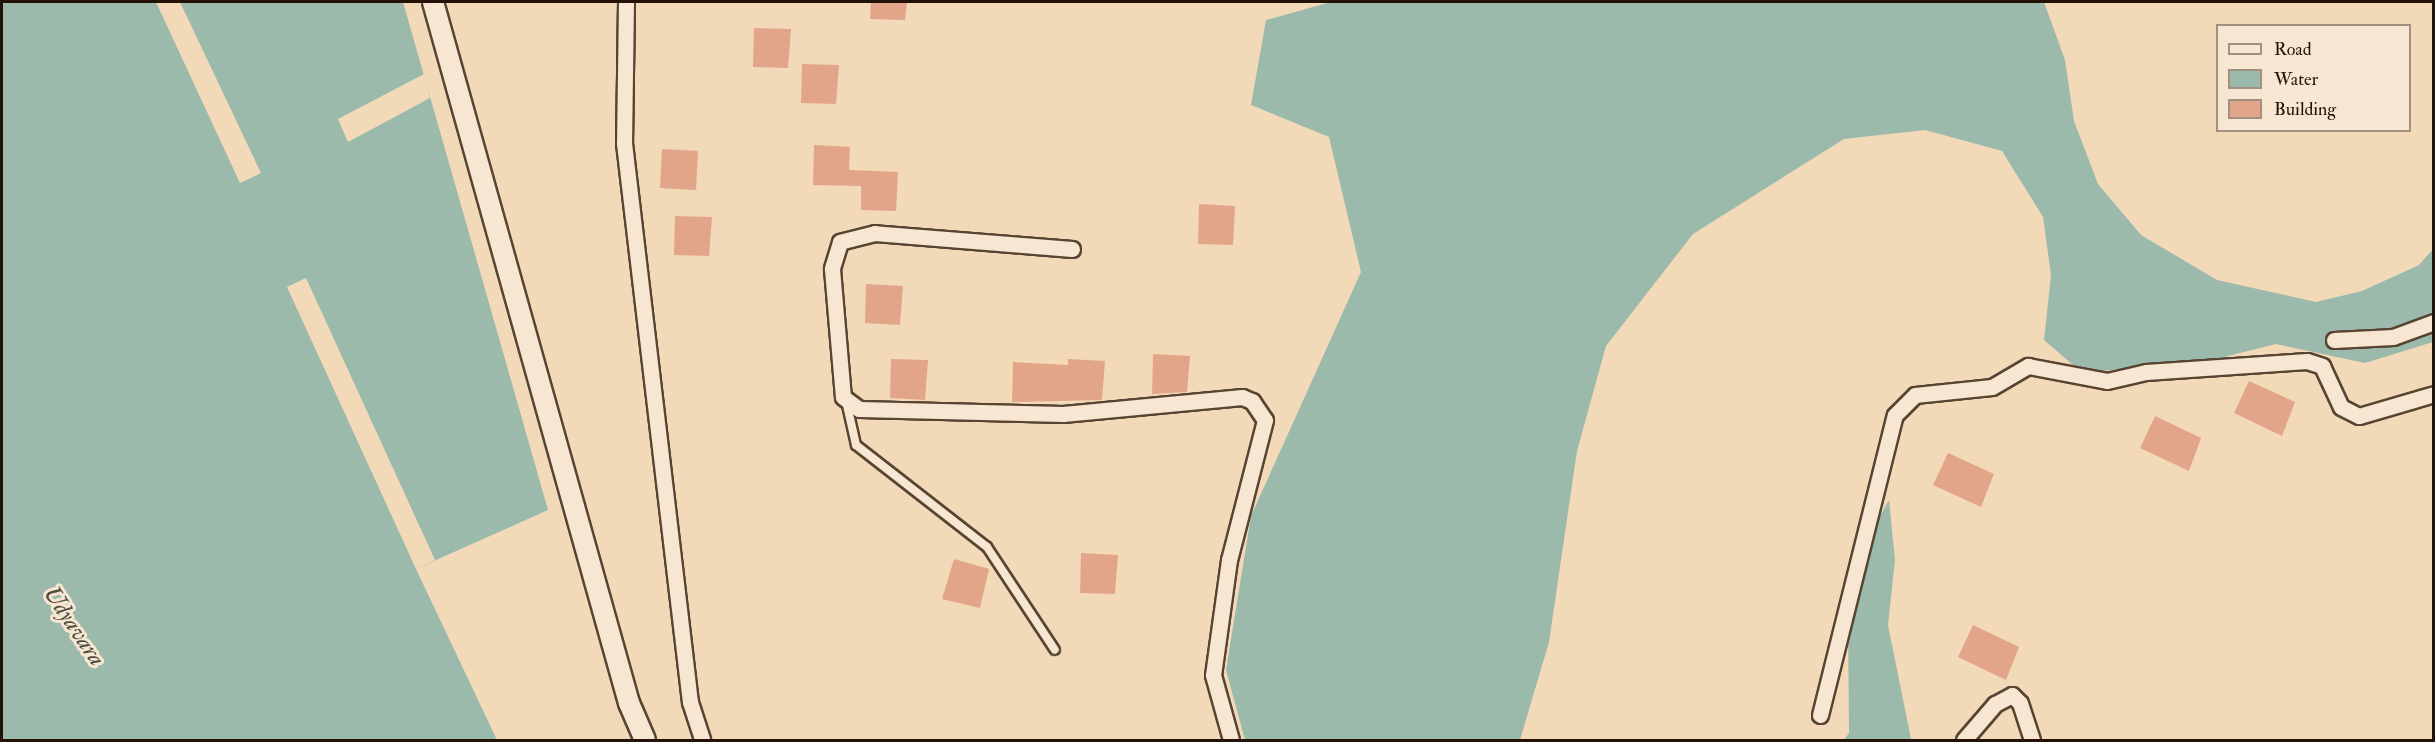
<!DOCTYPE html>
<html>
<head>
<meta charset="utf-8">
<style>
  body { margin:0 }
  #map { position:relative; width:2435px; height:742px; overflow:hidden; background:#f2d9b8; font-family:"IM FELL Double Pica",serif }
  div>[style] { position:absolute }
  .water>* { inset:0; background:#9cbaab }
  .pier>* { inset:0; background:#f2d9b8 }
  .building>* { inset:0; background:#e3a589 }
  .roads { filter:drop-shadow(2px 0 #584432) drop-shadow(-2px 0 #584432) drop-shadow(0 2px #584432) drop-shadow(0 -2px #584432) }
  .service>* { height:8px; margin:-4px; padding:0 4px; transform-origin:4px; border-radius:4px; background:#f7e6d1 }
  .minor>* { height:15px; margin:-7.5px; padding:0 7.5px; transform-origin:7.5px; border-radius:7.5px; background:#f7e6d1 }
  .tertiary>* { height:20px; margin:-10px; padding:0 10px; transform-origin:10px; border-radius:10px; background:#f7e6d1 }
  span { translate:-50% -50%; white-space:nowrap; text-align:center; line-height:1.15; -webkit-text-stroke:6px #f7e6d1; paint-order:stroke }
  .water-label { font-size:24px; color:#4f4d40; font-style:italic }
  .frame { position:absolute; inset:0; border:3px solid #251206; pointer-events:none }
  .legend { position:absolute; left:2216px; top:24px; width:195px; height:108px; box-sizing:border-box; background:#f7e6d1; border:2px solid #a39180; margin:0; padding:8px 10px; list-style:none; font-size:18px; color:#251206 }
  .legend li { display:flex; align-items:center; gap:12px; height:30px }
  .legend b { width:30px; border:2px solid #a39180 }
</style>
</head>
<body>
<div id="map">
  <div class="water">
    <div style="clip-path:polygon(2px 2px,403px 2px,548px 510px,416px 569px,497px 740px,2px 740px)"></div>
    <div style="clip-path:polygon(1331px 2px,2044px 2px,2065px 60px,2074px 121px,2098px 184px,2141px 235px,2217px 280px,2316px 302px,2362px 291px,2419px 265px,2433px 249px,2433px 342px,2365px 363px,2276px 344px,2212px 360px,2102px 371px,2073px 365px,2044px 340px,2051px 275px,2043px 217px,2002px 151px,1925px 130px,1844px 139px,1693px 234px,1606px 346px,1577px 451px,1549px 642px,1520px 740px,1245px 740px,1226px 670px,1251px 516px,1361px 272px,1329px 137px,1251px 105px,1266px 20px)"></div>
    <div style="clip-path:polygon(1889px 500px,1895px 560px,1888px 625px,1911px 739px,1844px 740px,1849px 733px,1848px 619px,1865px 543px)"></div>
  </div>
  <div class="pier">
    <div style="clip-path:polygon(156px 2px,180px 2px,261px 173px,240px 183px)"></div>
    <div style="clip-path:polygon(424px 74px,430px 98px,348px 142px,338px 119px)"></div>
    <div style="clip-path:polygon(306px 278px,435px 560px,416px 569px,287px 287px)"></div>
  </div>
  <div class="building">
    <div style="clip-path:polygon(871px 2px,907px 2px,905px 20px,870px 19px)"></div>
    <div style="clip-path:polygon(754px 28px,791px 29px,788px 68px,753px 67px)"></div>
    <div style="clip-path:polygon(802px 64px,839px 65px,836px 104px,801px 103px)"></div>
    <div style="clip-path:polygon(814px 145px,850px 147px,849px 170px,898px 172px,896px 211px,861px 210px,861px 186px,813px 185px)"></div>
    <div style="clip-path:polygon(662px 149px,698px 151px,696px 190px,660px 188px)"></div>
    <div style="clip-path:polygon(1199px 204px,1235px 206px,1233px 245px,1198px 244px)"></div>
    <div style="clip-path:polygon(675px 216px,712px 217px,709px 256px,674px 255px)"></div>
    <div style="clip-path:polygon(866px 284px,903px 286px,900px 325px,865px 323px)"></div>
    <div style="clip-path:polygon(1153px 354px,1190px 356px,1187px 392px,1152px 394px)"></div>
    <div style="clip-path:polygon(891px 359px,928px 360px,925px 400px,890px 398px)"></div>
    <div style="clip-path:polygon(1068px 359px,1105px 361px,1102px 400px,1012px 402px,1013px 362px,1068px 365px)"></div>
    <div style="clip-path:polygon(2249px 381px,2295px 402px,2282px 436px,2234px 413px)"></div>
    <div style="clip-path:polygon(2155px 416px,2201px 438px,2189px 471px,2140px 448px)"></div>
    <div style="clip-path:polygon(1948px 453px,1994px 474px,1981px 507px,1933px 485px)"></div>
    <div style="clip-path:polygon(1081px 553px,1118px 555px,1115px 594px,1080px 593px)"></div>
    <div style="clip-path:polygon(954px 559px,989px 569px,980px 608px,942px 599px)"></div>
    <div style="clip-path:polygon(1973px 625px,2019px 647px,2006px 680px,1958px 657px)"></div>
  </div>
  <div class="roads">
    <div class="service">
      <div style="left:847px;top:405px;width:41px;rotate:77.3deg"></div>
      <div style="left:856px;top:445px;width:166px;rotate:37.9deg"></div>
      <div style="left:987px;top:547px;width:123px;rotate:56.6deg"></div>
    </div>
    <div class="minor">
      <div style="left:626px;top:2px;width:141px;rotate:90.8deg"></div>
      <div style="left:624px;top:143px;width:563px;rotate:83.27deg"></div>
      <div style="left:690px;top:702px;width:40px;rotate:72deg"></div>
      <div style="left:1072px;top:249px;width:198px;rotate:-175.4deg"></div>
      <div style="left:875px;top:233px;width:36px;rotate:166deg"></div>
      <div style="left:840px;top:242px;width:28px;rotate:107deg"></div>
      <div style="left:832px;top:269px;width:128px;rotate:85.1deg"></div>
      <div style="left:843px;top:397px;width:20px;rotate:37deg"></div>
      <div style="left:859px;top:409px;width:204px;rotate:1.4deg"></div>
      <div style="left:1063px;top:414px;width:180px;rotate:-5.4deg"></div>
      <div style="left:1242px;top:397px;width:11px;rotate:22deg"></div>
      <div style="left:1252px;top:401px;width:23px;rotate:56deg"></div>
      <div style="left:1265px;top:420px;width:145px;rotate:104.4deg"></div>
      <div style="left:1229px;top:560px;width:116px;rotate:97.9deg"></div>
      <div style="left:1213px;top:675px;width:67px;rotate:74.5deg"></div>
      <div style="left:2334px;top:340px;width:59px;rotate:-2.9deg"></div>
      <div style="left:2393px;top:337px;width:44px;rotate:-20.1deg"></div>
      <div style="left:1820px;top:715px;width:309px;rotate:-76deg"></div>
      <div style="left:1895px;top:415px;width:28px;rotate:-45deg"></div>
      <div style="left:1915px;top:395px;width:77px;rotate:-5.9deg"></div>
      <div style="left:1992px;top:387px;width:42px;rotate:-30.3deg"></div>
      <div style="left:2028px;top:366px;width:80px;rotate:10.8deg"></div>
      <div style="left:2107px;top:381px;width:40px;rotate:-13deg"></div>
      <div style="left:2146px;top:372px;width:161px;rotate:-3.9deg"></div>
      <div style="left:2307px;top:361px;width:16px;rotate:18deg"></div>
      <div style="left:2322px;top:366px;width:45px;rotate:65.1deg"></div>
      <div style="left:2341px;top:407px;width:20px;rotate:27deg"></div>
      <div style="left:2359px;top:416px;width:78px;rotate:-16.3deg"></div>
      <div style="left:1964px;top:740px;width:48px;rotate:-49.3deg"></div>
      <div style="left:1995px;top:704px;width:19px;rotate:-28deg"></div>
      <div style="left:2012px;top:695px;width:11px;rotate:45deg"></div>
      <div style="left:2020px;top:703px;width:39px;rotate:72deg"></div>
    </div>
    <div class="tertiary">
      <div style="left:433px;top:2px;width:728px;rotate:74.38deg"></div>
      <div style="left:629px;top:703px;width:40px;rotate:66.6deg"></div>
    </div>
  </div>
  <div class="water-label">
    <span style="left:74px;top:626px;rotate:56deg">Udyavara</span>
  </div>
  <div class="frame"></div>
  <ul class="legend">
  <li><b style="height:8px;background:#f7e6d1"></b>Road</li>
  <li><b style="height:16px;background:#9cbaab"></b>Water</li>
  <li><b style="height:16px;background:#e3a589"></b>Building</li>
  </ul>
</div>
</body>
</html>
